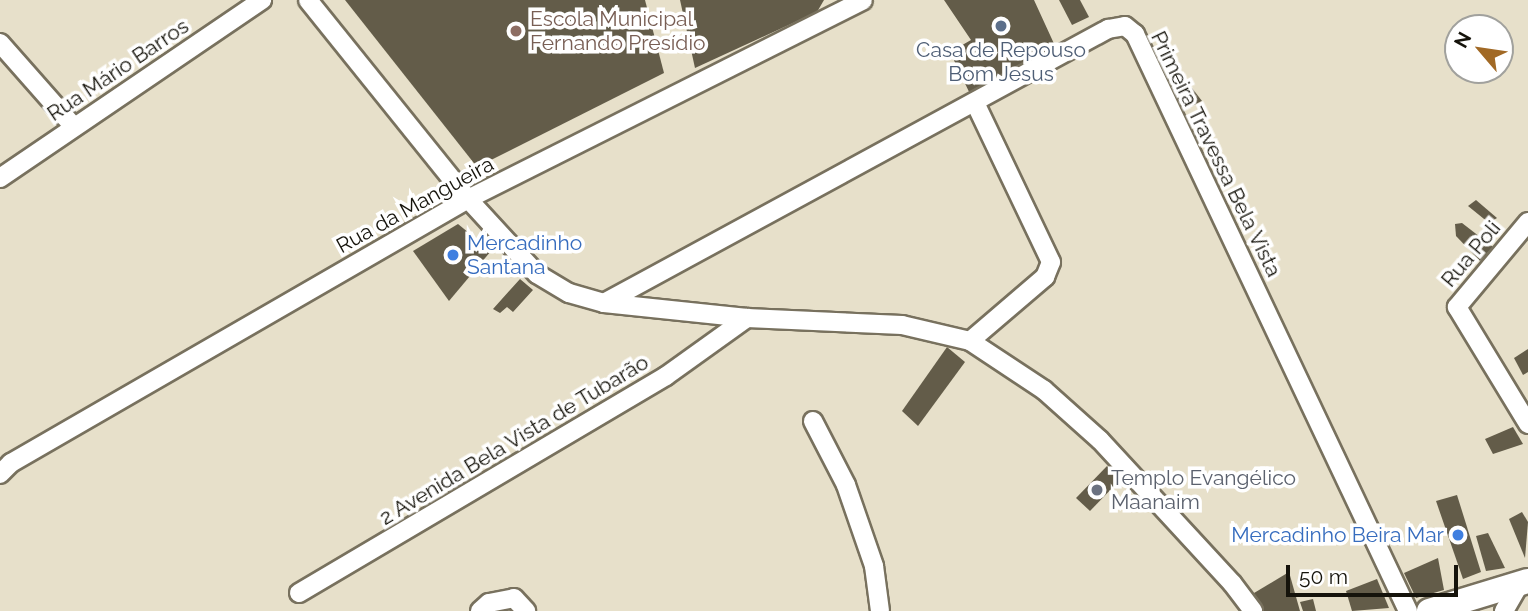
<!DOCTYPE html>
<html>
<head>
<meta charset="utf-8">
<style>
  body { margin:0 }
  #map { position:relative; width:1528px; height:611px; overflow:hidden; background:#e7e0ca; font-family:Raleway,sans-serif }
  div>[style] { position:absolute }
  .building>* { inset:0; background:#635c49 }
  .roads { filter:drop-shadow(2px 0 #78715e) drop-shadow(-2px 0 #78715e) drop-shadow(0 2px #78715e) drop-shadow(0 -2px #78715e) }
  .street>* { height:18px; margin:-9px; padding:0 9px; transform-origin:9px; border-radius:9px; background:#fff }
  .secondary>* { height:24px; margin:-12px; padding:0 12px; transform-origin:12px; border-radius:12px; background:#fff }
  .dots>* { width:19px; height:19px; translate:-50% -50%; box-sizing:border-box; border:4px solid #fff; border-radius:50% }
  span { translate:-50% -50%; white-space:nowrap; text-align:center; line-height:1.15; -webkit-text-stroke:7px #fff; paint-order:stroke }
  .education-label { font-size:21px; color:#785e54 }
  .left { translate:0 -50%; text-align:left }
  .service-label { font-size:21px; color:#4e5e75 }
  .street-label { font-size:21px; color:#15130b }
  .shop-label { font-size:21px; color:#366cbe }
  .right { translate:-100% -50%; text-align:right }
  .worship-label { font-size:21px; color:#5b616d }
  .north { position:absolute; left:1444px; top:14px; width:70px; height:70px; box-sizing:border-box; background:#fff; border:2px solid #a1a19d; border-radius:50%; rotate:299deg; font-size:19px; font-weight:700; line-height:28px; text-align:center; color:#15130b }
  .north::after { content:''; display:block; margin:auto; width:24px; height:32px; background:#a16925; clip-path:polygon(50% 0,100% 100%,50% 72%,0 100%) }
  .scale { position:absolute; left:1286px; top:565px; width:172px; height:32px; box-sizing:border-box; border:4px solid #15130b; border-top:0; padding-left:9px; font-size:21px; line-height:24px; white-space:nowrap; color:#15130b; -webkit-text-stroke:5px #fff; paint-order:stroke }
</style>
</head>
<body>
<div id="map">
  <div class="building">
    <div style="clip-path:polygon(345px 0,645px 0,664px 73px,477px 167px)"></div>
    <div style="clip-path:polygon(680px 0,824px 0,817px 12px,695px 68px)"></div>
    <div style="clip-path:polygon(944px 0,1034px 0,1056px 48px,971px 96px,950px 52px,971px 40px)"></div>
    <div style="clip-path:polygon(1059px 0,1080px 0,1089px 17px,1072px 25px)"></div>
    <div style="clip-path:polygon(1192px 88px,1202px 101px,1181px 112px,1172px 98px)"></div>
    <div style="clip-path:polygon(1476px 200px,1497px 218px,1489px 223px,1468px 206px)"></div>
    <div style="clip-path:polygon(1462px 223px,1493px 247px,1480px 261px,1456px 236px,1455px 224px)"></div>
    <div style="clip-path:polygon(458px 224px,491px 251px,449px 301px,413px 251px)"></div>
    <div style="clip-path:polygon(520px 279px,533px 290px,513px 312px,507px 307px,500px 313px,493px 309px)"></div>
    <div style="clip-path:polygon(947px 347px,965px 362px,918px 426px,902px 411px)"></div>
    <div style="clip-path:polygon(1528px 349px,1528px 372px,1523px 375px,1514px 358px)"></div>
    <div style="clip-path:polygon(1513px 427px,1523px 444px,1493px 454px,1485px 439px)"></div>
    <div style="clip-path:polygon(1107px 466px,1120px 480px,1090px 511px,1076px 498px)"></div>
    <div style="clip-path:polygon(1457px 495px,1481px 572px,1463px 579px,1436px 501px)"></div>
    <div style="clip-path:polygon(1522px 512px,1528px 522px,1525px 558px,1509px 519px)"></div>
    <div style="clip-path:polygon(1488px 533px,1505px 568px,1486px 571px,1476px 536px)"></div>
    <div style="clip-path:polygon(1438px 558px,1444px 590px,1416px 598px,1404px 573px)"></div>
    <div style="clip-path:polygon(1289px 572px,1300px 611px,1259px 611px,1249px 596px)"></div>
    <div style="clip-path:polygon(1377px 579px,1389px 608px,1352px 611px,1346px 591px)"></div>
    <div style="clip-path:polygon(1313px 599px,1316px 611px,1303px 611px,1300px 602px)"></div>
  </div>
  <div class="roads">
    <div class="street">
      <div style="left:308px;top:0;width:255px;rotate:51.2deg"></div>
      <div style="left:468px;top:199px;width:102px;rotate:47.4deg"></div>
      <div style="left:537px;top:274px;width:37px;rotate:31deg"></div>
      <div style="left:569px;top:293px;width:36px;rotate:16deg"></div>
      <div style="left:604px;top:303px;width:144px;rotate:6deg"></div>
      <div style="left:747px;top:318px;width:155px;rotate:2.6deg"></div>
      <div style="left:902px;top:325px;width:70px;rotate:13.2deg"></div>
      <div style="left:970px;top:341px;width:89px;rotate:33.5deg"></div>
      <div style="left:1044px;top:390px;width:75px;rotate:41.8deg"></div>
      <div style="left:1100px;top:440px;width:195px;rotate:47.3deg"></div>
      <div style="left:1232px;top:583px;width:35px;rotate:53deg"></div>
      <div style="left:0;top:43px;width:112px;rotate:48.6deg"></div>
      <div style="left:0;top:178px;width:317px;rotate:-34.2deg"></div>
      <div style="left:1528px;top:222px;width:111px;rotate:129.9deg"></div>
      <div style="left:1457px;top:307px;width:137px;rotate:58.7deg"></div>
      <div style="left:604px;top:303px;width:574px;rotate:-28.53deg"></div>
      <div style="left:1108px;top:29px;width:17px;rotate:-10deg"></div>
      <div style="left:1125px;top:26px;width:13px;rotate:39deg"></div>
      <div style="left:1135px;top:34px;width:638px;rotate:64.68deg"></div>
      <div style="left:970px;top:341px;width:99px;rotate:-40.5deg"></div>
      <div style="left:1045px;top:277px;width:16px;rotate:-68deg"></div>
      <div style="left:1051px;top:262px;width:176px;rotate:-115.5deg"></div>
      <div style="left:813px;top:421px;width:72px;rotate:62.7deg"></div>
      <div style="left:846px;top:485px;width:86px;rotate:70.9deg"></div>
      <div style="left:874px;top:566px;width:45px;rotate:82.4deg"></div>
      <div style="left:0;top:474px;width:16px;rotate:-45deg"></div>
      <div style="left:11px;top:463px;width:528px;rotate:-30.01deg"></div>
      <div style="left:468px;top:199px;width:442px;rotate:-26.7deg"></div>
      <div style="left:299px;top:593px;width:426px;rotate:-30.6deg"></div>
      <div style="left:666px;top:376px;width:100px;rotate:-35.6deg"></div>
      <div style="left:480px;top:611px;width:12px;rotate:-42deg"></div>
      <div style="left:489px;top:603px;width:25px;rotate:-11deg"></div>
      <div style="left:514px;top:598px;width:18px;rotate:47deg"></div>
      <div style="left:1504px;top:611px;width:32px;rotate:-60deg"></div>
    </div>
    <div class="secondary">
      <div style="left:1429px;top:611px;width:103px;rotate:-16.9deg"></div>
    </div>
  </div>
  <div class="dots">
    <div style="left:1001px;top:26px;background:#5c6f8a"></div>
    <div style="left:516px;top:31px;background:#8d6e63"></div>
    <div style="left:453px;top:255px;background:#3f7fe0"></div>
    <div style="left:1097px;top:490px;background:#6b7280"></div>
    <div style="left:1458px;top:535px;background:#3f7fe0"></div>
  </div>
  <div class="education-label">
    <span class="left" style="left:530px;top:31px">Escola Municipal<br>Fernando Presídio</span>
  </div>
  <div class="service-label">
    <span style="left:1001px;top:62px">Casa de Repouso<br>Bom Jesus</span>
  </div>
  <div class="street-label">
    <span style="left:118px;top:70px;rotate:-34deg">Rua Mário Barros</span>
    <span style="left:1216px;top:154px;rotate:64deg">Primeira Travessa Bela Vista</span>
    <span style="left:415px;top:205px;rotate:-29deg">Rua da Mangueira</span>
    <span style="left:1471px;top:254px;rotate:-50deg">Rua Poli</span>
    <span style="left:514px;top:440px;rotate:-31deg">2 Avenida Bela Vista de Tubarão</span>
  </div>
  <div class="shop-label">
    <span class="left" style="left:467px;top:255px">Mercadinho<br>Santana</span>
    <span class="right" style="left:1444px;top:535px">Mercadinho Beira Mar</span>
  </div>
  <div class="worship-label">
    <span class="left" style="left:1111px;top:490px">Templo Evangélico<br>Maanaim</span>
  </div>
  <div class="north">N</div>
  <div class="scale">50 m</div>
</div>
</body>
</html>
